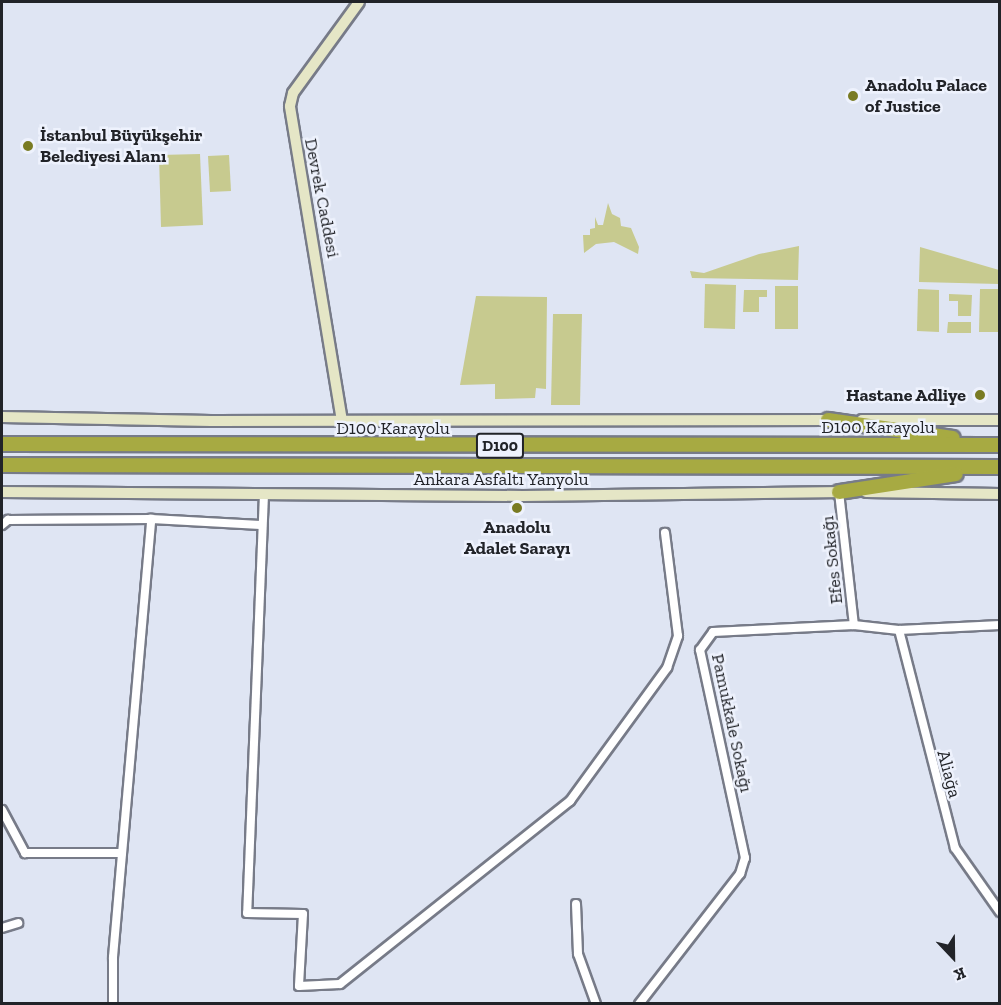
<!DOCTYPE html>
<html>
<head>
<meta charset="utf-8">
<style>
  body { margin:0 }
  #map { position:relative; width:1001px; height:1005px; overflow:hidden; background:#dfe5f3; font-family:"Zilla Slab",serif }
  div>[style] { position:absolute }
  .green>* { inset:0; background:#c7ca8f }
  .roads { filter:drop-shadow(2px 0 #777b88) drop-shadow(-2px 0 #777b88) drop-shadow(0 2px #777b88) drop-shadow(0 -2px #777b88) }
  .street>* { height:8px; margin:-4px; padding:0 4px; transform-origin:4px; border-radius:4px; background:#fff }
  .secondary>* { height:10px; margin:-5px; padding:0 5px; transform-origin:5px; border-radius:5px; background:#e5e6c6 }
  .highway>* { height:14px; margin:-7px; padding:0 7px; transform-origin:7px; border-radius:7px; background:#a7aa42 }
  .dots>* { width:16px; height:16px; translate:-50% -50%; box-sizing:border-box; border:3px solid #eef2fd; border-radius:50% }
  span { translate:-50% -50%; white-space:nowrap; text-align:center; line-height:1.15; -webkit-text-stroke:5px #eef2fd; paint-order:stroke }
  .shield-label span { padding:2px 4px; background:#eef2fd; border:2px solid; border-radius:4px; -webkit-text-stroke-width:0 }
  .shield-label { font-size:16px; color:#212328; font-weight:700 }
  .poi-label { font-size:18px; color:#212328; font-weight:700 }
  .left { translate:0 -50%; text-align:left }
  .right { translate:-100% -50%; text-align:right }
  .street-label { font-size:18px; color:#212328 }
  .frame { position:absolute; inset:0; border:3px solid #212328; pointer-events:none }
  .north { position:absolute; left:923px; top:927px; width:60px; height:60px; -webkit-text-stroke:4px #eef2fd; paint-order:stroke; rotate:158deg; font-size:16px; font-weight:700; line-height:24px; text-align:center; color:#212328 }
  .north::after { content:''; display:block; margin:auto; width:21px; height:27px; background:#212328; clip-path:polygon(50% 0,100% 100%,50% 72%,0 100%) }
</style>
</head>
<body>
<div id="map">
  <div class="green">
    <div style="clip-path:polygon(200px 154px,203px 225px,161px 227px,159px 155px)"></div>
    <div style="clip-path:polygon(229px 155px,231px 191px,210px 192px,208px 156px)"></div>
    <div style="clip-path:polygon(608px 203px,612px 214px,620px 218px,621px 226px,631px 228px,639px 247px,638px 254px,614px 242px,596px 244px,584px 253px,583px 235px,590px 235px,590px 229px,595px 228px,595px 217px,598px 225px,603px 225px)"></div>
    <div style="clip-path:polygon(799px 246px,798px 280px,692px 278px,690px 271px,704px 273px,759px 254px)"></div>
    <div style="clip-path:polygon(920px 247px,999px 270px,999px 284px,919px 282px)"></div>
    <div style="clip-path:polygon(705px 284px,736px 285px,735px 329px,704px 328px)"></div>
    <div style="clip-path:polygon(775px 286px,798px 286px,798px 329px,775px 329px)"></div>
    <div style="clip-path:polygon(918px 289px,939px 290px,939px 332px,917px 331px)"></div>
    <div style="clip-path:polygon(980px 289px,999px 289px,999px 332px,979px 332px)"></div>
    <div style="clip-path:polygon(744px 290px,767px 290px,767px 297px,759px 297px,759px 312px,743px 312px)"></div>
    <div style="clip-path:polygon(949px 294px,972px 295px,971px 316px,958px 316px,958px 301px,949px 301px)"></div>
    <div style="clip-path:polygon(476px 296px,547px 297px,546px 389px,536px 388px,535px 398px,495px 399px,495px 384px,460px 385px)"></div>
    <div style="clip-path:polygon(553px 314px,582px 314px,580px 405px,551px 405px)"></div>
    <div style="clip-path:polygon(948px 322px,971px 322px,971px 333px,947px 333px)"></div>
  </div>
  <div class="roads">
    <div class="street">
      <div style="left:839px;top:492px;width:134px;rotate:83.6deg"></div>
      <div style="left:264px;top:494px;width:419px;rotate:92.3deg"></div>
      <div style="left:247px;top:913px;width:56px;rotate:1deg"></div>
      <div style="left:303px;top:914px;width:72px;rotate:93.2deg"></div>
      <div style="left:299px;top:986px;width:41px;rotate:-2.8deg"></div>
      <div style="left:340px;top:984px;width:294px;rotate:-38.5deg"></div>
      <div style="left:570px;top:801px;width:165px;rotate:-53.9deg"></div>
      <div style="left:667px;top:668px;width:34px;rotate:-71deg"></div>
      <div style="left:678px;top:636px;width:104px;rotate:-97.2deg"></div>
      <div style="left:2px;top:525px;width:8px;rotate:-40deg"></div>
      <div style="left:8px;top:520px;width:143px;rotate:-0.4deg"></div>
      <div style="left:899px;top:630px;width:225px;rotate:75.6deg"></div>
      <div style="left:955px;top:848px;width:78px;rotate:54.9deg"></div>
      <div style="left:2px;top:810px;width:49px;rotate:61.9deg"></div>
      <div style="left:25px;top:853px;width:97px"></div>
      <div style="left:576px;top:904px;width:50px;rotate:87.7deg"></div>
      <div style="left:578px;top:954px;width:53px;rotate:70.2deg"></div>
      <div style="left:2px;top:928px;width:17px;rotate:-17deg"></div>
      <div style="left:113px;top:1004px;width:47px;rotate:-90deg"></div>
      <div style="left:113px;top:957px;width:440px;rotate:-85deg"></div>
      <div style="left:151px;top:519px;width:110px;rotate:3.1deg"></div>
      <div style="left:639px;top:1004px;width:165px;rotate:-52.2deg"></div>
      <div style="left:740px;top:874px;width:17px;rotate:-73deg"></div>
      <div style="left:745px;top:858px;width:213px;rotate:-102.2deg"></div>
      <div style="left:700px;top:650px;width:22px;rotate:-54deg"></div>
      <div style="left:713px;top:632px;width:141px;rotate:-2.8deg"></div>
      <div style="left:854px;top:625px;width:45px;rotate:6.3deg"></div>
      <div style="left:899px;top:630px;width:101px;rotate:-2.8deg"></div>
    </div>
    <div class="secondary">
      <div style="left:2px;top:417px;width:209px;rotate:1.1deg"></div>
      <div style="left:211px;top:421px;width:623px;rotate:-0.09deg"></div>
      <div style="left:862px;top:420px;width:138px"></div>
      <div style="left:342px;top:421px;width:319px;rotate:-99.4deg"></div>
      <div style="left:290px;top:106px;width:13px;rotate:-77deg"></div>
      <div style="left:293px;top:93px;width:112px;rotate:-54deg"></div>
      <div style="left:2px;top:492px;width:521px;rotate:0.44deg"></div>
      <div style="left:523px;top:496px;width:321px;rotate:-0.7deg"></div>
      <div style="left:866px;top:492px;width:134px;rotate:0.9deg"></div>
    </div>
    <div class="highway">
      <div style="left:828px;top:420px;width:126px;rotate:8.2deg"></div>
      <div style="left:2px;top:444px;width:998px;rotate:0.06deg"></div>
      <div style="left:2px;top:465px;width:998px;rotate:0.11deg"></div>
      <div style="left:839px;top:492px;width:118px;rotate:-8.7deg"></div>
    </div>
  </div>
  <div class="dots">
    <div style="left:853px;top:96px;background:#797b23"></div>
    <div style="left:28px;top:146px;background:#797b23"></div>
    <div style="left:980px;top:395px;background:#797b23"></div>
    <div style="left:517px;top:508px;background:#797b23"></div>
  </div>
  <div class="shield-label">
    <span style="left:500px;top:446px">D100</span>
  </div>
  <div class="poi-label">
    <span class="left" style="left:865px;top:96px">Anadolu Palace<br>of Justice</span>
    <span class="left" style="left:40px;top:146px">İstanbul Büyükşehir<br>Belediyesi Alanı</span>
    <span class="right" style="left:966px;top:395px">Hastane Adliye</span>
    <span style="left:517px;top:538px">Anadolu<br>Adalet Sarayı</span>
  </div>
  <div class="street-label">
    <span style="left:322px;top:198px;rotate:79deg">Devrek Caddesi</span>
    <span style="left:878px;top:427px">D100 Karayolu</span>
    <span style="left:393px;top:428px">D100 Karayolu</span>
    <span style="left:501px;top:479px">Ankara Asfaltı Yanyolu</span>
    <span style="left:832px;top:560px;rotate:-96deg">Efes Sokağı</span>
    <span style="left:732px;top:723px;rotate:78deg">Pamukkale Sokağı</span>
    <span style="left:949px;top:774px;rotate:75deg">Aliağa</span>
  </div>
  <div class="frame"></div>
  <div class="north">K</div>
</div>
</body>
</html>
